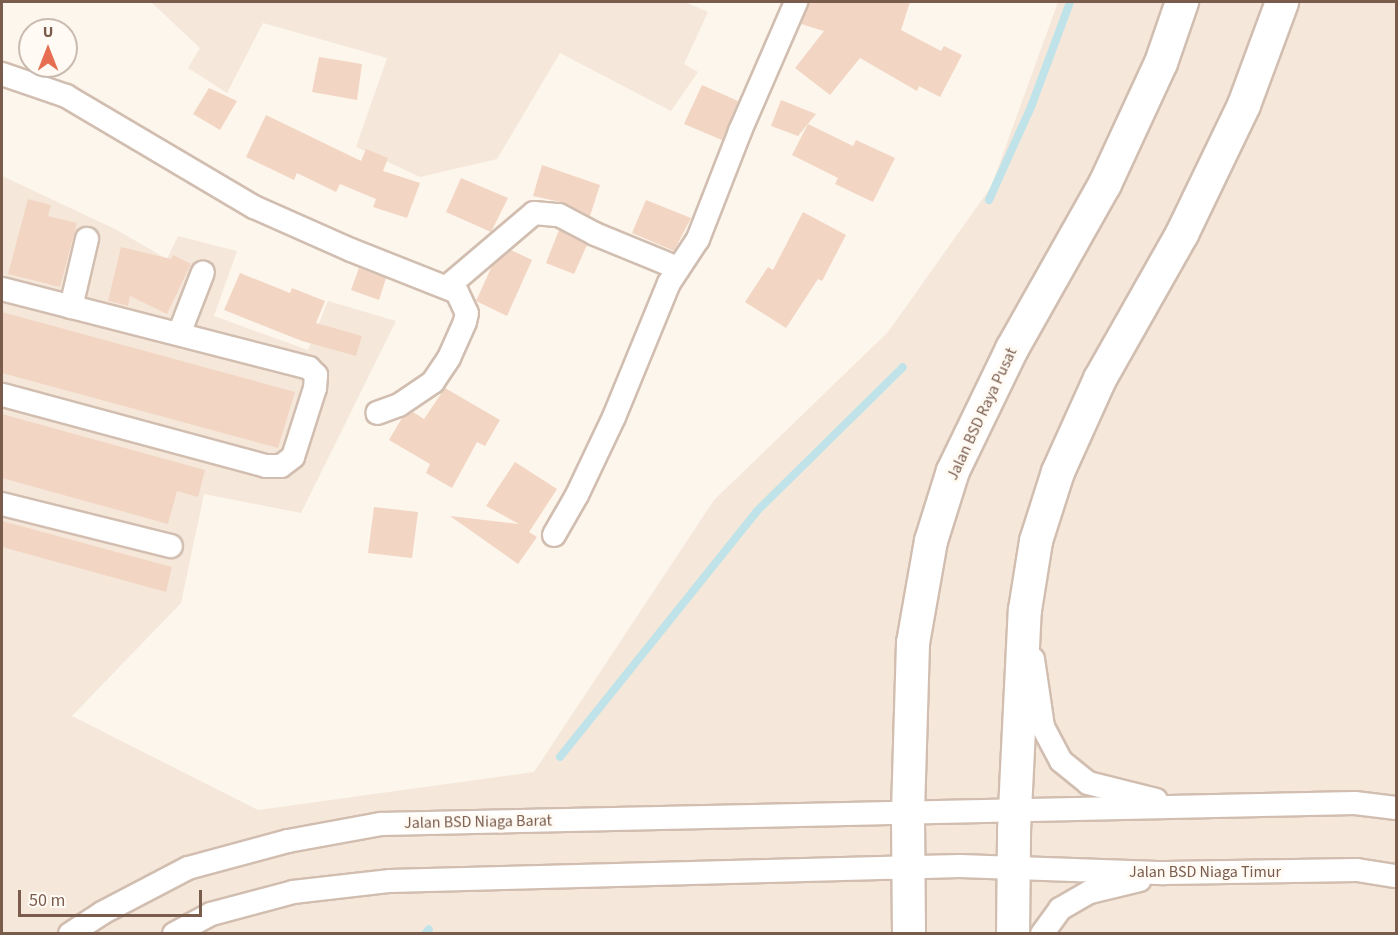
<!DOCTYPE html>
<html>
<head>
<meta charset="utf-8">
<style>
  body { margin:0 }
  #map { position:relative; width:1398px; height:935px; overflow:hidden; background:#fdf6ec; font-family:"Source Sans 3",sans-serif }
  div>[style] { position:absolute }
  .residential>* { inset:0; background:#f5e8da }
  .stream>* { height:8px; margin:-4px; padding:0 4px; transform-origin:4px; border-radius:4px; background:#bfe3e8 }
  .building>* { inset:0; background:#f3d5c3 }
  .roads { filter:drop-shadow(2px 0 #d1beb0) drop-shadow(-2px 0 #d1beb0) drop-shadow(0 2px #d1beb0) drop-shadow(0 -2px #d1beb0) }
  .street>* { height:22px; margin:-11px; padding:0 11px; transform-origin:11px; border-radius:11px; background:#fff }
  .secondary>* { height:32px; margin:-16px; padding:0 16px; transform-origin:16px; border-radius:16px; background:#fff }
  span { translate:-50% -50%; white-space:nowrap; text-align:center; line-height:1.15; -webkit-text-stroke:6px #fffaf3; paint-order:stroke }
  .street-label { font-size:16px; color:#7a5c4d }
  .frame { position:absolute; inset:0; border:3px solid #7a5c4d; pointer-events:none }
  .north { position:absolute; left:18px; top:18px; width:60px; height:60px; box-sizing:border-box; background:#fffaf3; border:2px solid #cabbb1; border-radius:50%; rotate:0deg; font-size:16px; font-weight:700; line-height:24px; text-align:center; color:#7a5c4d }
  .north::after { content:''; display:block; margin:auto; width:21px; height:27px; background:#e76f51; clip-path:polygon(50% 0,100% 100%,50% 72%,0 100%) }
  .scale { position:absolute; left:18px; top:890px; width:184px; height:27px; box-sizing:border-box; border:3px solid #7a5c4d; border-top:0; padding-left:8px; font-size:18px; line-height:21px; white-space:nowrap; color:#7a5c4d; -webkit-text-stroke:4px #fffaf3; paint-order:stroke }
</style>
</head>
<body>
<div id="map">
  <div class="residential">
    <div style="clip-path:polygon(151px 2px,685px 2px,708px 12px,684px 64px,698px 72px,671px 111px,560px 53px,497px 159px,420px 177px,356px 147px,387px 58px,263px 23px,227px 93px,188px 68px,200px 48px)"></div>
    <div style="clip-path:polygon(1058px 2px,1396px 2px,1396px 933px,2px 934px,2px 176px,115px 229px,167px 259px,178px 236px,237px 251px,214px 316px,308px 350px,328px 301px,396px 321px,301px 513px,204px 494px,181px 603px,72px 716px,258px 810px,534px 772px,714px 500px,888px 332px,991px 187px)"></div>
  </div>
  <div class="stream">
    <div style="left:989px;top:200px;width:102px;rotate:-65.7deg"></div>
    <div style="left:1031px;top:107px;width:112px;rotate:-69.6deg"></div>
    <div style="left:560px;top:757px;width:314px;rotate:-51.3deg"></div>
    <div style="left:756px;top:512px;width:206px;rotate:-44.6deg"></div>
    <div style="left:425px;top:934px;width:6px;rotate:-51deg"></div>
  </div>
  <div class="building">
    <div style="clip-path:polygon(809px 2px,910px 2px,901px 30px,941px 51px,944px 46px,962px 55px,940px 97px,919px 86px,917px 91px,860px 58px,830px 95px,795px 68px,824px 31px,801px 24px)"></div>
    <div style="clip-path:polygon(319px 57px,362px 64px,357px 100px,312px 92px)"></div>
    <div style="clip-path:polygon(702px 85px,738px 101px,722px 140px,684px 124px)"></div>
    <div style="clip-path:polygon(209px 88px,237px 101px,220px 130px,193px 114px)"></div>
    <div style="clip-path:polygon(781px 100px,816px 114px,798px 136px,771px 126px)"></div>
    <div style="clip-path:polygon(266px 115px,361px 161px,366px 149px,388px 158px,383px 171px,420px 183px,407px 218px,373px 207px,376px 199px,340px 184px,336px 192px,297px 173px,294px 180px,246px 157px)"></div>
    <div style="clip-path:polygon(808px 124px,853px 146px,856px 140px,895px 158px,873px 202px,835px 184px,838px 178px,792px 155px)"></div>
    <div style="clip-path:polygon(542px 165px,600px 185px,590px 216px,565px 203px,533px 196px)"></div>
    <div style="clip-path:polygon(461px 178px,508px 198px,491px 232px,446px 212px)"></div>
    <div style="clip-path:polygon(28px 199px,51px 205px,48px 216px,77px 223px,60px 287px,8px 274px)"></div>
    <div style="clip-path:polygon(646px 200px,691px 218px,674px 251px,632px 233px)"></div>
    <div style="clip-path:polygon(803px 212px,846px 235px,822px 281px,818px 279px,786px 328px,745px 302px,768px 267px,773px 270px)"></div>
    <div style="clip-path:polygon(559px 230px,587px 245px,574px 274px,546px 263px)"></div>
    <div style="clip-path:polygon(121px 247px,171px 259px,173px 255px,191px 264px,167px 314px,130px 296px,128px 306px,108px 301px)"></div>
    <div style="clip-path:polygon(511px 250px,532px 260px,507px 316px,476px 301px,492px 266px)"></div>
    <div style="clip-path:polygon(359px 268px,386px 278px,379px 300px,351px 290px)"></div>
    <div style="clip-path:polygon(240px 273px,290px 293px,292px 288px,325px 301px,316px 323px,362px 336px,356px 356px,302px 341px,224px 310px)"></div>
    <div style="clip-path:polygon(2px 312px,295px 392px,278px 448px,2px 373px)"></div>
    <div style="clip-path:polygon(445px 388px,500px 420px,485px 446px,477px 442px,452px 488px,426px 473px,430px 464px,389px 440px,402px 418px,413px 412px,424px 419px)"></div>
    <div style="clip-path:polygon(2px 414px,205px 470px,198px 497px,177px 491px,168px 524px,2px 478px)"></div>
    <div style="clip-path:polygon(515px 462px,557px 489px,529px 532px,537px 537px,518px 564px,450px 516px,519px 524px,486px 506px)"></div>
    <div style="clip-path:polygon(374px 507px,418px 512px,412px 558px,368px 553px)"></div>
    <div style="clip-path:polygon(2px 521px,172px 567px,166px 592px,2px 547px)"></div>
  </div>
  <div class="roads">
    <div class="street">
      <div style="left:2px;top:74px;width:68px;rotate:19deg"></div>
      <div style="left:66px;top:96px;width:218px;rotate:30.6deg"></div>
      <div style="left:254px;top:207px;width:106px;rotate:23.9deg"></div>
      <div style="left:351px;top:250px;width:114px;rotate:21.6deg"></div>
      <div style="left:457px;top:292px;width:23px;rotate:65deg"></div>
      <div style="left:467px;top:313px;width:9px;rotate:103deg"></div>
      <div style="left:465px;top:322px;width:39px;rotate:114deg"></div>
      <div style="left:449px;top:358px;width:29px;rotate:124deg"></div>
      <div style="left:433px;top:382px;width:41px;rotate:145.9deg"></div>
      <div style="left:399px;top:405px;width:23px;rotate:160deg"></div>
      <div style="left:447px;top:287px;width:114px;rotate:-40.4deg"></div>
      <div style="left:534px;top:213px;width:25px;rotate:5deg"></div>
      <div style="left:559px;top:215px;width:41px;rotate:27.8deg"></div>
      <div style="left:595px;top:234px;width:90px;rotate:22.3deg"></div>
      <div style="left:2px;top:289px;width:317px;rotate:14.4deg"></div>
      <div style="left:309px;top:368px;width:10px;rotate:45deg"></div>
      <div style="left:316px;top:375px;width:13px;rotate:94deg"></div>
      <div style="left:315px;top:388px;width:72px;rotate:107.7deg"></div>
      <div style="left:293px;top:457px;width:15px;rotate:143deg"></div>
      <div style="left:281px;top:466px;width:15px;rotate:180deg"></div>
      <div style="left:266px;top:466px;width:273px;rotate:-164.9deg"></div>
      <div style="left:71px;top:307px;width:70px;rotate:-76.8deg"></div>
      <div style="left:179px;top:334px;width:66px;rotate:-68.8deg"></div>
      <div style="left:2px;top:504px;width:174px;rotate:14deg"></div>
      <div style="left:554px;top:535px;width:46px;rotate:-60.1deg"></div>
      <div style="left:577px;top:495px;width:86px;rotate:-64.6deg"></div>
      <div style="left:614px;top:417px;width:145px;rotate:-67.7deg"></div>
      <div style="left:669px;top:283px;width:53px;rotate:-56.6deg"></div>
      <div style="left:698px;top:239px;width:116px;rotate:-68.7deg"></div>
      <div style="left:740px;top:131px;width:141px;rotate:-66.5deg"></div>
      <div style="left:1033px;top:659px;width:69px;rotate:81.6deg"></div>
      <div style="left:1043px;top:727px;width:38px;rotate:62deg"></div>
      <div style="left:1061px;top:761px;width:35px;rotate:39deg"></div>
      <div style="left:1088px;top:783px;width:70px;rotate:14deg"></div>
      <div style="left:70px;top:934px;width:38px;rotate:-33deg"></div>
      <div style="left:102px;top:913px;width:97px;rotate:-27.6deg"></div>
      <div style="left:188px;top:868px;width:104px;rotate:-15.1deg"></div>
      <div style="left:288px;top:841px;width:95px;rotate:-10.4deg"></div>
      <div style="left:381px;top:824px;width:974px;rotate:-1.24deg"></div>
      <div style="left:1355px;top:803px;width:41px;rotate:7deg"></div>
      <div style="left:174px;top:934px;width:42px;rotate:-28.4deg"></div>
      <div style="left:211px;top:914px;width:85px;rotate:-15deg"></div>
      <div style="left:293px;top:892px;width:98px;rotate:-6.5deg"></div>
      <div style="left:390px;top:881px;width:570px;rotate:-1.51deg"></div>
      <div style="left:960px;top:866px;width:205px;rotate:2deg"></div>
      <div style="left:1165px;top:873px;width:192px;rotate:-0.9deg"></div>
      <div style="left:1357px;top:870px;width:39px;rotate:9deg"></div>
      <div style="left:1042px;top:934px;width:31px;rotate:-54deg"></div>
      <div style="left:1060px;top:909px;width:34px;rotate:-30deg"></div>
      <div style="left:1090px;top:892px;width:51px;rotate:-13.5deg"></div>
    </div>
    <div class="secondary">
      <div style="left:909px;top:934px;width:122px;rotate:-90.5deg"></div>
      <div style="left:908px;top:812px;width:169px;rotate:-88.3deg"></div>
      <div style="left:913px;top:643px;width:104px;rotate:-80deg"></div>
      <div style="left:931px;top:541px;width:73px;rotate:-72.6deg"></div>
      <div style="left:953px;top:471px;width:136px;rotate:-64.2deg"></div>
      <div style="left:1012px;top:349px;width:189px;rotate:-60.6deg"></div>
      <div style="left:1105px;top:184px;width:133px;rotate:-65.2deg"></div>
      <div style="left:1161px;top:63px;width:65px;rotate:-71deg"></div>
      <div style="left:1013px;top:934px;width:103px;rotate:-89.4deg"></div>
      <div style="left:1014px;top:831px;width:221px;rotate:-87.2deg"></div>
      <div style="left:1025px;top:610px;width:70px;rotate:-80.9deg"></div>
      <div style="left:1036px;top:541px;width:72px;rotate:-72.3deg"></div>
      <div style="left:1058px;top:472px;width:102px;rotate:-65.7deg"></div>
      <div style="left:1100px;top:379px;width:167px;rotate:-60.5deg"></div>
      <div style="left:1182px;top:234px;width:143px;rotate:-64.3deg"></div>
      <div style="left:1244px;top:105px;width:110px;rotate:-69.7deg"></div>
    </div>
  </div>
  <div class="street-label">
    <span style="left:982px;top:414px;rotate:-65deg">Jalan BSD Raya Pusat</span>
    <span style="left:478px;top:822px;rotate:-1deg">Jalan BSD Niaga Barat</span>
    <span style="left:1205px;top:872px">Jalan BSD Niaga Timur</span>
  </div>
  <div class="frame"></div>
  <div class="north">U</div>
  <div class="scale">50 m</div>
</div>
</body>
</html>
